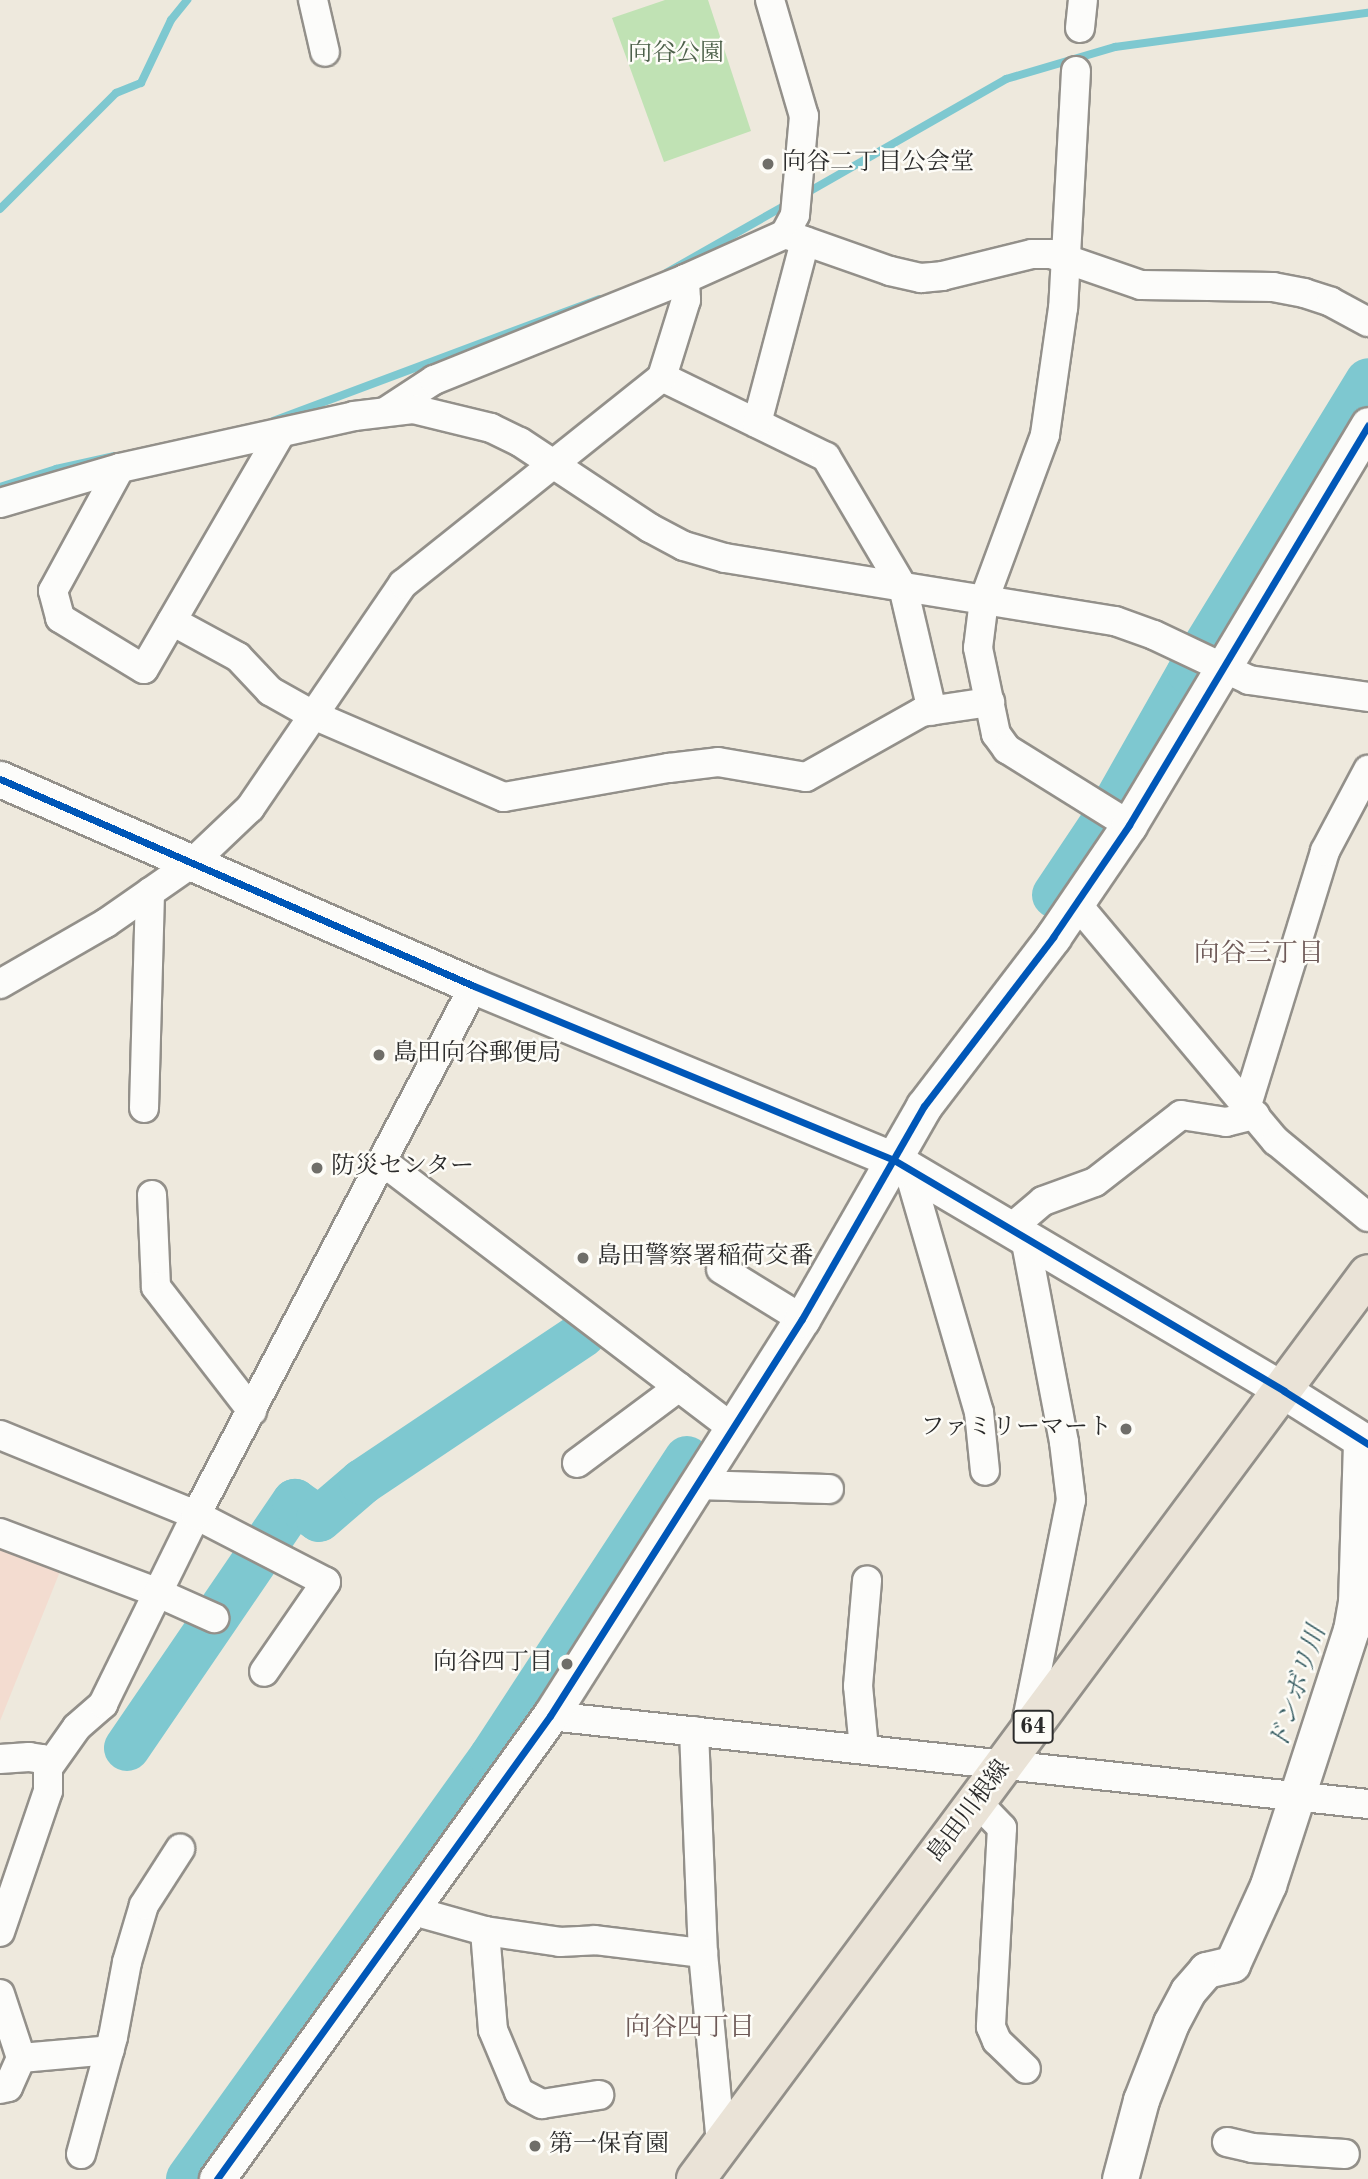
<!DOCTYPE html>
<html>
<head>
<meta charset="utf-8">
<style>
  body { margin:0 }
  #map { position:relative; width:1368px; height:2179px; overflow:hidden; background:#eee9dd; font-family:"Old Standard TT","Noto Serif JP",serif }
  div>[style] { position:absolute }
  .built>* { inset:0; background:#f3dcd0 }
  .green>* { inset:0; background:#c0e2b4 }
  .stream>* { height:8px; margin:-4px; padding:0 4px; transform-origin:4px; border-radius:4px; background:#7ec8d0 }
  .river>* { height:46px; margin:-23px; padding:0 23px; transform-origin:23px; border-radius:23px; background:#7ec8d0 }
  .roads { filter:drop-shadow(2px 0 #93908a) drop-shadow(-2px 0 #93908a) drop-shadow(0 2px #93908a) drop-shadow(0 -2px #93908a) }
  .minor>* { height:28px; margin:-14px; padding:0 14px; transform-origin:14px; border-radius:14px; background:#fcfcfa }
  .tertiary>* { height:35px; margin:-17.5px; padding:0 17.5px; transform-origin:17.5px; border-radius:17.5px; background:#fcfcfa }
  .primary>* { height:38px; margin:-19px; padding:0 19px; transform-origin:19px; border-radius:19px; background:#eae3d7 }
  .cycleway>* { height:7px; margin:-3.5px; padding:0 3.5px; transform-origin:3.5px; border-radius:3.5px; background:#0057b8 }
  .dots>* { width:19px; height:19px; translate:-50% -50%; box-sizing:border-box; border:4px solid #fdfcf7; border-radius:50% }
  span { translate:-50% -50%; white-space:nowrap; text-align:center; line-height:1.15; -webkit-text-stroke:5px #fdfcf7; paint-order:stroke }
  .shield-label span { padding:2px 5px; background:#fdfcf7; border:2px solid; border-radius:5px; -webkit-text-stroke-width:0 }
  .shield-label { font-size:23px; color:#2b2b2b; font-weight:700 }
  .park-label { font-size:24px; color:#4d604a }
  .poi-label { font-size:24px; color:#2b2b2b }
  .left { translate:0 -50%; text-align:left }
  .right { translate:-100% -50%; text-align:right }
  .street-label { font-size:24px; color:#2b2b2b }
  .neighbourhood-label { font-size:26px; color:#6e5a58 }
  .water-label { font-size:26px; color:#375d63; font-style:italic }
</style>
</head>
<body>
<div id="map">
  <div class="built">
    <div style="clip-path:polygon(0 1540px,63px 1564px,0 1721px)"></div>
  </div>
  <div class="green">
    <div style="clip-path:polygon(665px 0,708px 0,751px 131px,664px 162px,612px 18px)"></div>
  </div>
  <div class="stream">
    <div style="left:803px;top:195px;width:234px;rotate:-29.7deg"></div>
    <div style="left:1006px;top:79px;width:114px;rotate:-16.4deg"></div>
    <div style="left:1115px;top:47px;width:255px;rotate:-7.7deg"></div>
    <div style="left:0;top:209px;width:164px;rotate:-45deg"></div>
    <div style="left:116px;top:93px;width:27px;rotate:-22deg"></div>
    <div style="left:141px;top:83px;width:70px;rotate:-64.5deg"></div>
    <div style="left:171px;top:20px;width:26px;rotate:-51deg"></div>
    <div style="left:666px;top:273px;width:142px;rotate:-29.6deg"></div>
    <div style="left:273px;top:421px;width:348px;rotate:-20.5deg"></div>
    <div style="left:0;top:487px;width:59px;rotate:-17.8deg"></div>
    <div style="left:56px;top:469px;width:59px;rotate:-12.6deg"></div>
  </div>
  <div class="river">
    <div style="left:1055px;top:895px;width:105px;rotate:-56.3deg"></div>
    <div style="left:1113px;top:808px;width:156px;rotate:-60.5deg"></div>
    <div style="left:1190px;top:672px;width:341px;rotate:-58.5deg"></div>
    <div style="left:127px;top:1748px;width:298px;rotate:-55.7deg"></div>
    <div style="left:295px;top:1502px;width:29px;rotate:35deg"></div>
    <div style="left:319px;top:1519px;width:57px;rotate:-40.7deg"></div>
    <div style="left:362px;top:1482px;width:266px;rotate:-33.8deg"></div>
    <div style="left:189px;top:2179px;width:520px;rotate:-54.32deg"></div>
    <div style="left:492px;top:1757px;width:356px;rotate:-56.8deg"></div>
  </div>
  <div class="roads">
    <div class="minor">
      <div style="left:313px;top:0;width:53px;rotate:77deg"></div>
      <div style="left:770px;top:0;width:121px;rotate:73.7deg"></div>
      <div style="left:804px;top:116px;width:99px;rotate:95.2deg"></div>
      <div style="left:795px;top:215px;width:21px;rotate:118deg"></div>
      <div style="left:1080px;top:28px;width:28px;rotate:-84deg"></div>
      <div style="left:1076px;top:71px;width:237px;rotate:93.1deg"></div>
      <div style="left:1063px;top:308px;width:128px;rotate:98.1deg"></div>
      <div style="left:1045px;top:435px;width:176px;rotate:110.3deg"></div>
      <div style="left:984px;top:600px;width:48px;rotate:97.1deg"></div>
      <div style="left:978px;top:648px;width:88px;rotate:78.2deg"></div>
      <div style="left:996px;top:734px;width:19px;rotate:54deg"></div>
      <div style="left:1007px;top:749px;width:144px;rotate:31.9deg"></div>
      <div style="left:662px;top:377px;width:182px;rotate:26deg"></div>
      <div style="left:826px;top:457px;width:151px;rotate:59.4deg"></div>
      <div style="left:903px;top:587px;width:127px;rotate:76.8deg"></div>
      <div style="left:388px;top:410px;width:55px;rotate:-33.1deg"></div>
      <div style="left:434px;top:380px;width:271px;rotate:-21.9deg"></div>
      <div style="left:685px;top:279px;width:110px;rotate:-24.2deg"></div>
      <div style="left:785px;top:234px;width:111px;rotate:19.4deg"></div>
      <div style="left:890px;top:271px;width:32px;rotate:13deg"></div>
      <div style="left:921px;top:278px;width:21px;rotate:-5deg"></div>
      <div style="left:942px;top:276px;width:93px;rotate:-13.7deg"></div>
      <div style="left:1032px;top:254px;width:19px"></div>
      <div style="left:1051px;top:254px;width:95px;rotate:19deg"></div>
      <div style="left:1141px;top:285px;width:132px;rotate:0.9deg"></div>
      <div style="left:1273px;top:287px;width:32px;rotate:11deg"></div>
      <div style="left:1304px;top:293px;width:28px;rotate:18deg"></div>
      <div style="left:1331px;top:302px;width:42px;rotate:28.4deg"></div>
      <div style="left:757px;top:423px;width:188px;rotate:-75.2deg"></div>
      <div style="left:120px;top:468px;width:140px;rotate:118.6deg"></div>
      <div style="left:53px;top:591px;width:28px;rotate:75deg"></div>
      <div style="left:60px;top:618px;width:98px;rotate:31.3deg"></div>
      <div style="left:144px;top:669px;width:272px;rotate:-59.9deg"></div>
      <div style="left:0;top:503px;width:125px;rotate:-16.3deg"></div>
      <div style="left:120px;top:468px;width:240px;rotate:-12.5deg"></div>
      <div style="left:354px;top:416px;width:59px;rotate:-6.8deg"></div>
      <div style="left:413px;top:409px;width:80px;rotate:13.7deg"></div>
      <div style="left:491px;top:428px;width:32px;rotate:26deg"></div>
      <div style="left:520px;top:442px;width:156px;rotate:33.5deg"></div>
      <div style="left:650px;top:528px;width:38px;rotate:28deg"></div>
      <div style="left:684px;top:546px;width:43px;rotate:16.3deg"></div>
      <div style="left:725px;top:558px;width:395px;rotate:9.2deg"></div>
      <div style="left:1115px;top:621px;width:41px;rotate:19.7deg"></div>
      <div style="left:1154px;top:635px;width:105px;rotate:25.3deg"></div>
      <div style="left:1249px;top:680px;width:120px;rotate:8.1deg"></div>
      <div style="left:172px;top:621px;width:75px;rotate:28.6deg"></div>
      <div style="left:238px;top:657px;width:47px;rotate:46.7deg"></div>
      <div style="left:270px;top:691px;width:47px;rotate:29.3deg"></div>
      <div style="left:311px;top:714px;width:210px;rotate:23.3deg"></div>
      <div style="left:504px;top:797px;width:168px;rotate:-10deg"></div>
      <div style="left:669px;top:768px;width:49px;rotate:-7deg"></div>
      <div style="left:718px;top:762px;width:89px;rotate:9.7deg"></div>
      <div style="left:806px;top:777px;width:133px;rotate:-29.3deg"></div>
      <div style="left:922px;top:712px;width:69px;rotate:-8.4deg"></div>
      <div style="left:1076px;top:903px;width:311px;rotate:50deg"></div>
      <div style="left:1276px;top:1141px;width:119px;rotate:39.6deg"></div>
      <div style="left:0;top:984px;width:122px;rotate:-29.9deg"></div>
      <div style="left:106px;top:923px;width:105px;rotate:-34.9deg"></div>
      <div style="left:192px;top:863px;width:80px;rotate:-43.5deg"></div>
      <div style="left:250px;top:808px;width:271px;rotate:-55.7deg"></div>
      <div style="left:403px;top:584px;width:332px;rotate:-38.6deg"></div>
      <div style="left:662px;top:377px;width:81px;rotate:-72.7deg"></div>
      <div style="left:686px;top:300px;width:21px;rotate:-93deg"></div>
      <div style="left:1247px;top:1105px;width:266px;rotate:-72.9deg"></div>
      <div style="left:1325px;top:851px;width:92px;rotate:-62deg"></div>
      <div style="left:144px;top:1108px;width:216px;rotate:-88.4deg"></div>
      <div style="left:382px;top:1161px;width:439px;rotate:37.3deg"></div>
      <div style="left:908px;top:1168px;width:254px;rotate:73.8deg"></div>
      <div style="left:979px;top:1412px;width:59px;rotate:84.2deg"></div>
      <div style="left:152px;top:1195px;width:92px;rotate:87.5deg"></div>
      <div style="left:156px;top:1287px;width:157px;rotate:52.3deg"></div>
      <div style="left:1010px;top:1229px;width:43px;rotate:-40.3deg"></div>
      <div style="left:1043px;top:1201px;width:55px;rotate:-20.1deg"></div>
      <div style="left:1095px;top:1182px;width:109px;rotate:-37.9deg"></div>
      <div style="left:1181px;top:1115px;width:46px;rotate:8.8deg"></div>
      <div style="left:1226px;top:1122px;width:30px;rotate:-14deg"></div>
      <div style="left:721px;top:1269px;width:95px;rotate:31.7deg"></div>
      <div style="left:0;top:1435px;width:212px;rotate:22.2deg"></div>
      <div style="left:196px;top:1515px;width:146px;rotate:27.3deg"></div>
      <div style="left:326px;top:1582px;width:109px;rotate:124.6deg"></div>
      <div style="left:577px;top:1463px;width:127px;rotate:-36.7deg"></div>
      <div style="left:694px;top:1485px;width:135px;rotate:1.7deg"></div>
      <div style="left:0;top:1533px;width:167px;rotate:20.7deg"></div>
      <div style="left:156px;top:1592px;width:64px;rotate:24.1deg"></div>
      <div style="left:550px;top:1716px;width:823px;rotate:6.14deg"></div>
      <div style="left:1025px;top:1730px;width:235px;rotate:-78.7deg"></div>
      <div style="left:1071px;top:1500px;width:58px;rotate:-96.9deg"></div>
      <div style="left:1064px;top:1442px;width:208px;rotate:-100.8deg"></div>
      <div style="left:694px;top:1731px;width:222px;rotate:87.7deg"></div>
      <div style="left:703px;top:1953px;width:193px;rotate:84.6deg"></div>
      <div style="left:864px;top:1749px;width:63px;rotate:-95.4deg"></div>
      <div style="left:858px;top:1686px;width:106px;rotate:-85.1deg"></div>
      <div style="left:0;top:1759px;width:29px;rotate:-4deg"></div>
      <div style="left:29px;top:1757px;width:13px;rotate:9deg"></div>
      <div style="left:42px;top:1759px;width:11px;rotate:56deg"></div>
      <div style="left:48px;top:1768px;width:23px;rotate:90deg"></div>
      <div style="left:48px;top:1791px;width:149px;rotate:108.8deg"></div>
      <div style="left:48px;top:1768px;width:50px;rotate:-54.7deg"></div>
      <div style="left:77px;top:1727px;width:35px;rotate:-41deg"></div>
      <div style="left:103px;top:1704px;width:211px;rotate:-63.8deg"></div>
      <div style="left:196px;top:1515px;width:598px;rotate:-62.28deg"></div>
      <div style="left:977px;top:1802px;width:36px;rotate:46deg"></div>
      <div style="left:1002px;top:1828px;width:199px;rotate:93.2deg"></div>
      <div style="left:991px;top:2027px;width:15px;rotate:67deg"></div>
      <div style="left:997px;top:2041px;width:40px;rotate:44deg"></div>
      <div style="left:410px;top:1910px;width:78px;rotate:15.6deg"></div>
      <div style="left:485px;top:1931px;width:99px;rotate:85.4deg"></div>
      <div style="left:493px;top:2030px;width:67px;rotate:67.2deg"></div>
      <div style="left:519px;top:2092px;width:26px;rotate:28deg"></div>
      <div style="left:542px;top:2104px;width:58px;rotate:-9deg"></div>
      <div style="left:485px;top:1931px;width:76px;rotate:8.3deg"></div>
      <div style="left:560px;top:1942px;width:35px;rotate:-3deg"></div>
      <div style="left:595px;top:1940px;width:109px;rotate:6.9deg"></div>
      <div style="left:0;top:1994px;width:67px;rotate:71.8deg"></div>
      <div style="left:21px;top:2058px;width:32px;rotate:114deg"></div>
      <div style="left:8px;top:2087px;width:8px;rotate:166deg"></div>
      <div style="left:21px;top:2058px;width:89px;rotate:-5.1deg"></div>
      <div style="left:1227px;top:2142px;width:26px;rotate:13deg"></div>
      <div style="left:1252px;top:2148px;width:93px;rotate:3.7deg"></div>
      <div style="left:81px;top:2154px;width:121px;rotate:-74.7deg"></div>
      <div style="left:113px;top:2037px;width:76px;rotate:-79.4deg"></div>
      <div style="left:127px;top:1962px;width:59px;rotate:-73.4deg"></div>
      <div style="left:144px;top:1905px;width:67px;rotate:-57.3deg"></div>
    </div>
    <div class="tertiary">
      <div style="left:0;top:779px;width:517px;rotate:23.59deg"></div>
      <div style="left:474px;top:986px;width:455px;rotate:22.5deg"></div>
      <div style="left:894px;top:1160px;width:453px;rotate:30.6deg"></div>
      <div style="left:1284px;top:1391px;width:99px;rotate:32.2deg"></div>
      <div style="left:217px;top:2179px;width:570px;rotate:-54.28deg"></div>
      <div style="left:550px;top:1716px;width:470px;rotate:-57.6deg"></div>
      <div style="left:802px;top:1319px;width:245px;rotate:-60.2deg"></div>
      <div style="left:924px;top:1106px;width:213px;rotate:-52.6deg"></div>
      <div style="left:1053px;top:937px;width:135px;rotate:-55.8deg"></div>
      <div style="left:1129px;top:825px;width:466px;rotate:-59.1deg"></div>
      <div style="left:1120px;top:2179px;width:82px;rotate:-75.1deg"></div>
      <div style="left:1141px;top:2100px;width:83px;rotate:-68.7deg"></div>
      <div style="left:1171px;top:2023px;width:36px;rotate:-62deg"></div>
      <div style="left:1188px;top:1991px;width:28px;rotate:-49deg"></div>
      <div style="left:1206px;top:1970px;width:27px;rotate:-13deg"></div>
      <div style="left:1232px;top:1964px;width:87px;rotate:-65.5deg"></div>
      <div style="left:1268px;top:1885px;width:268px;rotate:-72deg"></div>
      <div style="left:1351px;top:1630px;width:28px;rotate:-80deg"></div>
      <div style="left:1356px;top:1602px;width:161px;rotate:-88.2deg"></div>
    </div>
    <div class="primary">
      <div style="left:696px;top:2179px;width:1127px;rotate:-53.4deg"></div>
    </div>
  </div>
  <div class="cycleway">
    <div style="left:0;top:779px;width:517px;rotate:23.59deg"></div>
    <div style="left:474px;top:986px;width:455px;rotate:22.5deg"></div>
    <div style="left:894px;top:1160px;width:453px;rotate:30.6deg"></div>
    <div style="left:1284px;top:1391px;width:99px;rotate:32.2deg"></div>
    <div style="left:217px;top:2179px;width:570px;rotate:-54.28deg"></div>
    <div style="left:550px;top:1716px;width:470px;rotate:-57.6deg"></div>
    <div style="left:802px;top:1319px;width:245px;rotate:-60.2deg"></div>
    <div style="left:924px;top:1106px;width:213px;rotate:-52.6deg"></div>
    <div style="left:1053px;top:937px;width:135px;rotate:-55.8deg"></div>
    <div style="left:1129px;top:825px;width:466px;rotate:-59.1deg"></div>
  </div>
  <div class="dots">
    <div style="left:768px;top:164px;background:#6f6e69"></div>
    <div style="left:379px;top:1055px;background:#6f6e69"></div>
    <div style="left:317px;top:1168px;background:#6f6e69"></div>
    <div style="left:583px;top:1258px;background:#6f6e69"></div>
    <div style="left:1126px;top:1429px;background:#6f6e69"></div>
    <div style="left:567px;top:1664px;background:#6f6e69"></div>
    <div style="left:535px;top:2146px;background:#6f6e69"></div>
  </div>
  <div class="shield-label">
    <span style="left:1033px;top:1727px">64</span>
  </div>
  <div class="park-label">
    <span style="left:676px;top:55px">向谷公園</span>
  </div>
  <div class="poi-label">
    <span class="left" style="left:782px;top:164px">向谷二丁目公会堂</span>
    <span class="left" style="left:393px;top:1055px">島田向谷郵便局</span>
    <span class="left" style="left:331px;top:1168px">防災センター</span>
    <span class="left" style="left:597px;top:1258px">島田警察署稲荷交番</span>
    <span class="right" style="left:1112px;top:1429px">ファミリーマート</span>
    <span class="right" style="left:553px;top:1664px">向谷四丁目</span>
    <span class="left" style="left:549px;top:2146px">第一保育園</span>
  </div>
  <div class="street-label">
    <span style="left:970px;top:1812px;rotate:-53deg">島田川根線</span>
  </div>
  <div class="neighbourhood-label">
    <span style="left:1259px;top:955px">向谷三丁目</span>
    <span style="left:690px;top:2029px">向谷四丁目</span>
  </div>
  <div class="water-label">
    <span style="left:1299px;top:1689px;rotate:-72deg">ドンボリ川</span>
  </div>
</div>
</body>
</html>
